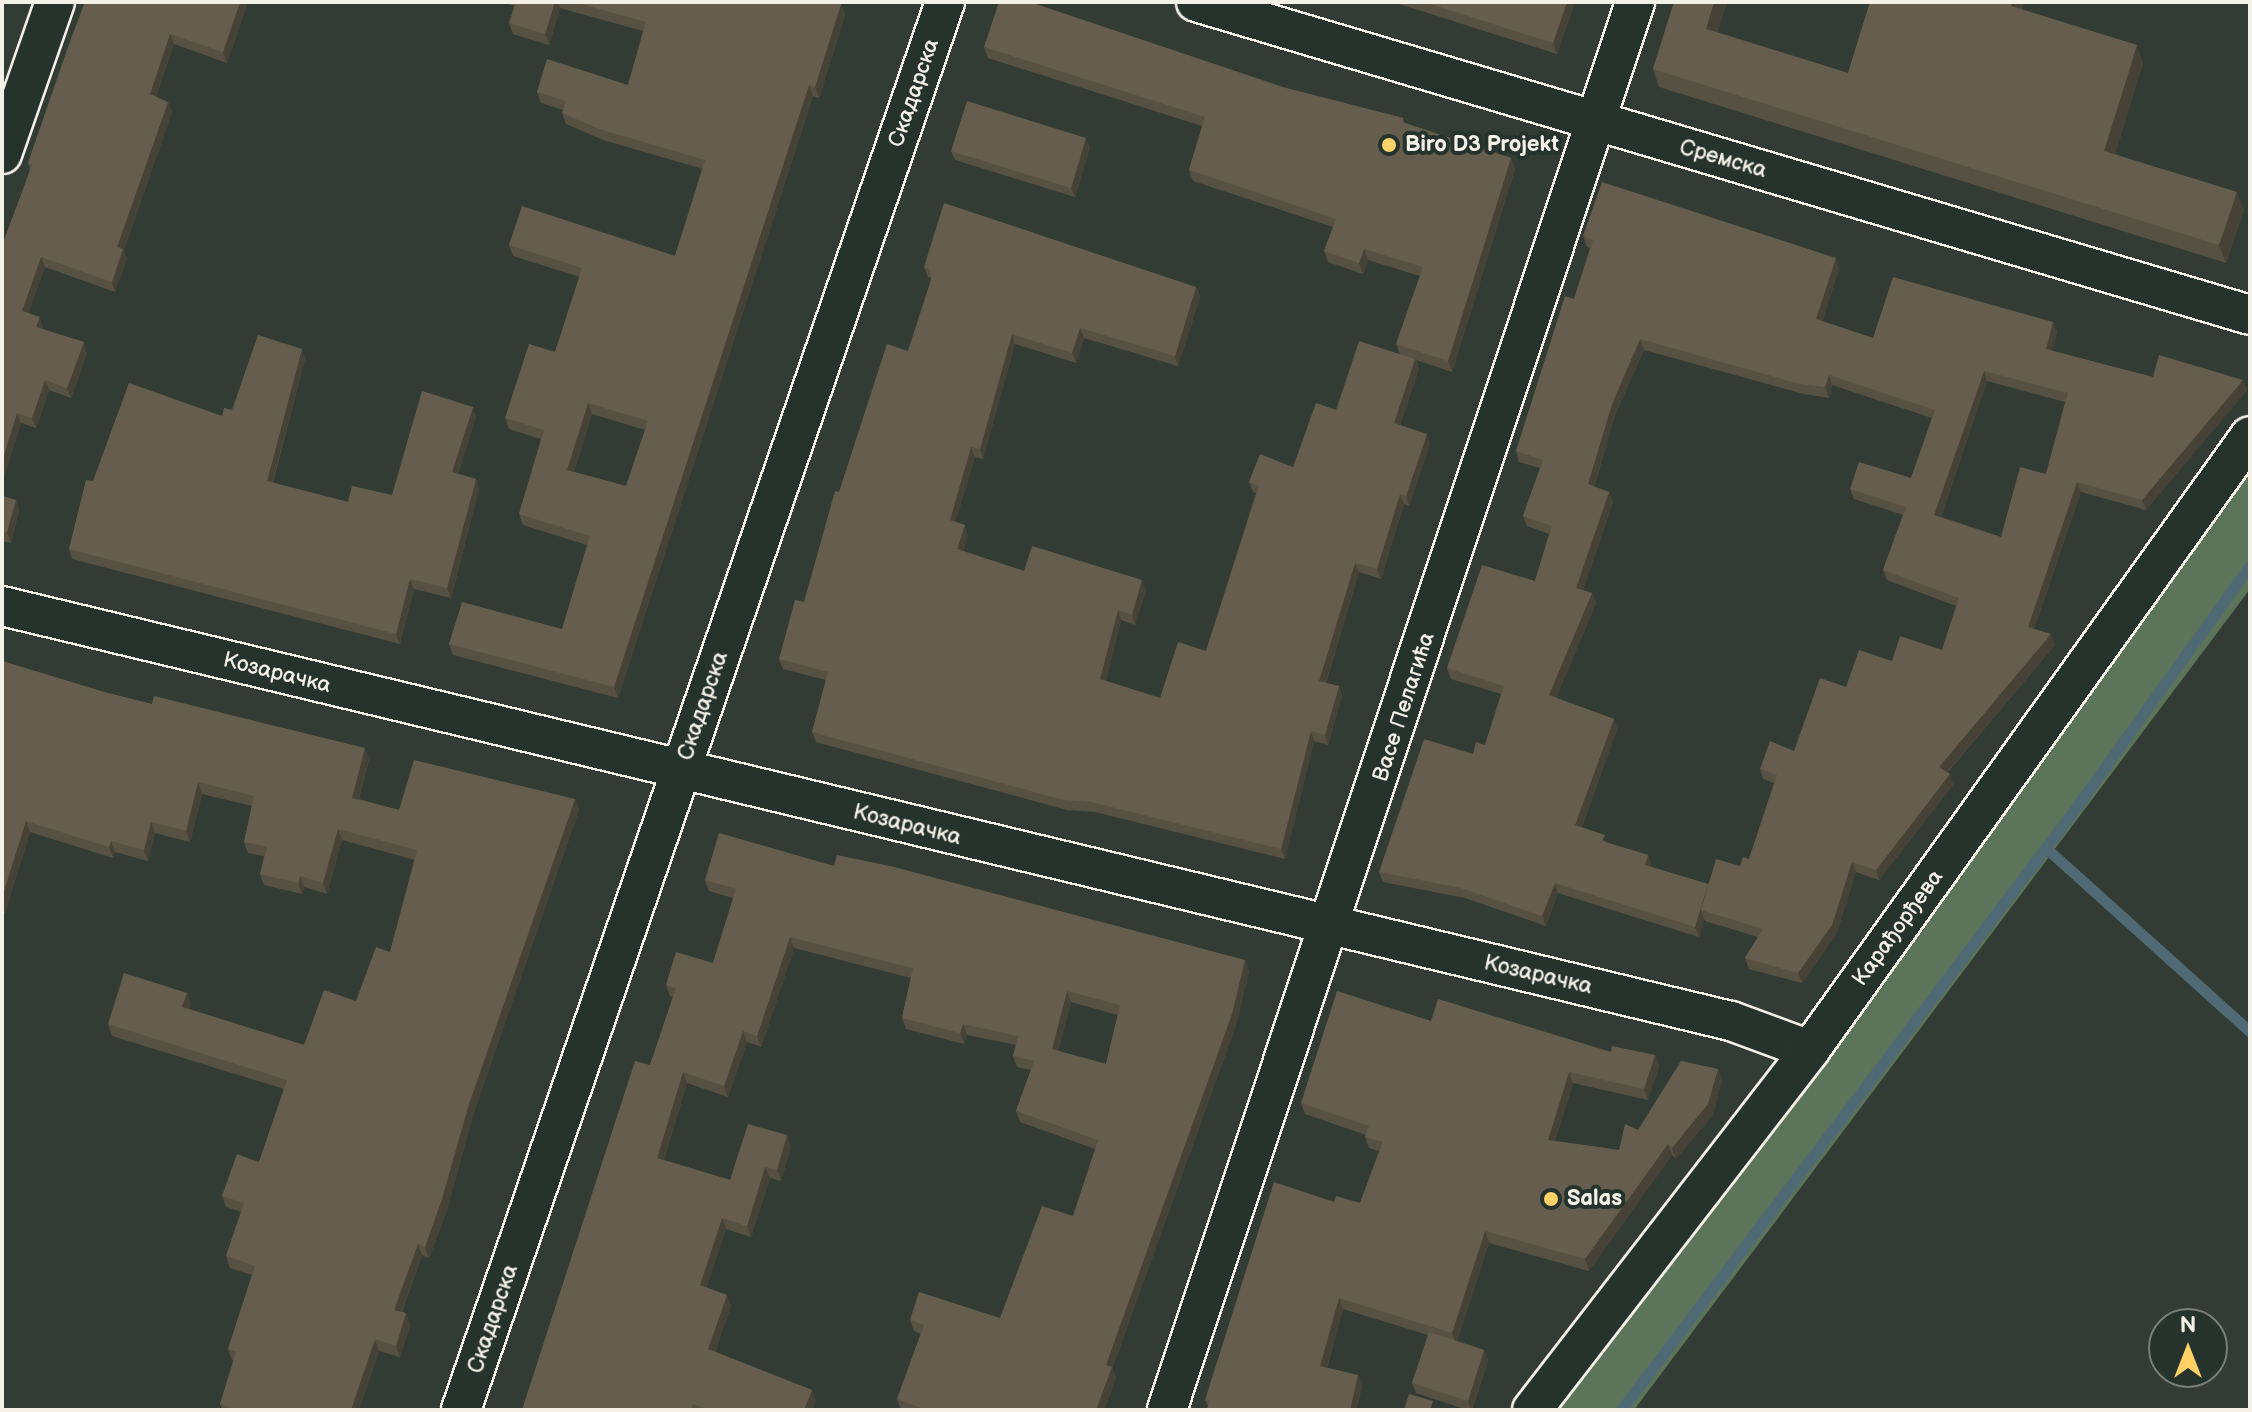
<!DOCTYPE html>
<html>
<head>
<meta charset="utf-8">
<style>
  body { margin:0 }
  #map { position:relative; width:2252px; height:1412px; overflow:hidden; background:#333c34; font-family:"Balsamiq Sans",sans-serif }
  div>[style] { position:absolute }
  .green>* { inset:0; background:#5c7459 }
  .stream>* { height:11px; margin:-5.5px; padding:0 5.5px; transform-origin:5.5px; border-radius:5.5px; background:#4f6a74 }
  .roads { filter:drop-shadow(2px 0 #f4f1e8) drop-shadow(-2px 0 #f4f1e8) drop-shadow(0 2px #f4f1e8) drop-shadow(0 -2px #f4f1e8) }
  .minor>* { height:38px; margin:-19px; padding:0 19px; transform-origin:19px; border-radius:19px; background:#26332d }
  .wall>* { inset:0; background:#575143 }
  .shaded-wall>* { inset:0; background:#474237 }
  .building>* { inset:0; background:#655e4e }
  .dots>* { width:22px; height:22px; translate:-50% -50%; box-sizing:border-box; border:4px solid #26332d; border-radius:50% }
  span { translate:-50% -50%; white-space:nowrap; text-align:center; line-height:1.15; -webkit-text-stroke:8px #26332d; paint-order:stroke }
  .street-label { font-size:22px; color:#f4f1e8 }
  .poi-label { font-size:22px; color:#f4f1e8; font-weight:700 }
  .left { translate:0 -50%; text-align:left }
  .frame { position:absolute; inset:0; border:4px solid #f4f1e8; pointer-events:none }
  .north { position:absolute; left:2148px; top:1308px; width:80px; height:80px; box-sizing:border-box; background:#26332d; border:2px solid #787f78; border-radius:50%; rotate:0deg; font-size:22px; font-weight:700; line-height:32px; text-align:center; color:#f4f1e8 }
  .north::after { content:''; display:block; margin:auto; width:28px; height:36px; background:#ffd166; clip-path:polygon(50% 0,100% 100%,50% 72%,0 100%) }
</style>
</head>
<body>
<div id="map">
  <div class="green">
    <div style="clip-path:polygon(2250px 445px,2250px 589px,1634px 1410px,1541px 1410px)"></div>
  </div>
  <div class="stream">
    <div style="left:2046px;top:848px;width:275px;rotate:42deg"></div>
    <div style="left:1621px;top:1410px;width:748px;rotate:-52.93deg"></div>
    <div style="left:2072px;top:813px;width:305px;rotate:-54.3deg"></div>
  </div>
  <div class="roads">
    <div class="minor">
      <div style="left:1196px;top:2px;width:1099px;rotate:16.54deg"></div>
      <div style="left:2px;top:154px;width:161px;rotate:-70.8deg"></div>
      <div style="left:2px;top:606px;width:1778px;rotate:13.5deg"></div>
      <div style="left:1731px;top:1021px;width:84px;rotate:20.2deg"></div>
      <div style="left:461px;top:1410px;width:1489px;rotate:-71.03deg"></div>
      <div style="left:1167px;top:1410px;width:1484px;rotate:-71.61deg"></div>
      <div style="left:1532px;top:1410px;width:455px;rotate:-52.3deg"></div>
      <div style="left:1810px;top:1050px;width:755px;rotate:-54.37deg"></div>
    </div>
  </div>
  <div class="wall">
    <div style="clip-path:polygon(85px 2px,248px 2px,227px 63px,174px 44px,156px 97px,168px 102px,172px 112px,124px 250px,127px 259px,115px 292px,45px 267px,28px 313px,43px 328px,43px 329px,87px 353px,71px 398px,49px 390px,36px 428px,21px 423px,2px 483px,2px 246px,30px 170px,28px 163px)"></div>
    <div style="clip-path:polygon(evenodd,500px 2px,833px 2px,841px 4px,845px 15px,819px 98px,813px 96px,618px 698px,453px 655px,449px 644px,562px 629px,587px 545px,523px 525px,519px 514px,541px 439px,509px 429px,505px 418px,555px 352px,580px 277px,513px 256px,509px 245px,675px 256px,703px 169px,603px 140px,566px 124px,562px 113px,563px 110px,541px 103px,537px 92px,628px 85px,643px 31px,560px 8px,549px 45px,513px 34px,509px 23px,515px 6px,500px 2px,592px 414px,645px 430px,626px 486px,574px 472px,592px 414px)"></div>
    <div style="clip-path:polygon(1393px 2px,1575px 2px,1557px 54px)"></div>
    <div style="clip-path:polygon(1674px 2px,1727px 2px,1717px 32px,1848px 73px,1870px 2px,2024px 2px,2022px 10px,2143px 63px,2115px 154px,2244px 210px,2226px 263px,1659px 87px,1653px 69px)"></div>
    <div style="clip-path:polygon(984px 47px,1286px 88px,1403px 118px,1405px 124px,1511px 158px,1515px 169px,1452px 372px,1416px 360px,1419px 369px,1400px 425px,1430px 444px,1409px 506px,1404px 504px,1381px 579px,1359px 572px,1326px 683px,1339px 686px,1342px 696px,1328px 745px,1314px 741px,1285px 859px,1095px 812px,1067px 810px,816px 742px,812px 732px,826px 680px,783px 669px,779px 659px,804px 602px,839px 492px,908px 351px,931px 280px,931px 278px,928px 277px,924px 267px,1196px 287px,1200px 297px,1178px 366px,1084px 338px,1076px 363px,1015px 344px,983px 459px,975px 457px,955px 522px,968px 535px,963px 551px,1024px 571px,1146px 590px,1135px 625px,1121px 620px,1106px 681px,1160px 698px,1206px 651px,1256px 493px,1253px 492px,1249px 482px,1293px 467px,1336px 410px,1400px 354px,1396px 344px,1420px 276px,1368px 260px,1363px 274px,1328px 262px,1324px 251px,1333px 227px,1193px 181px,1189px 170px,1202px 126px,988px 58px)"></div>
    <div style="clip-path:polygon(1090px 147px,1075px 197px,955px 160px,951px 151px)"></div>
    <div style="clip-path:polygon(evenodd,1583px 236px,1839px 269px,1822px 321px,1873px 338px,2053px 322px,2057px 332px,2052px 351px,2153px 377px,2243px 380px,2247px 390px,2146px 510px,2081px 492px,2034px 629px,2055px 645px,1947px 773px,1950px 774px,1953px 785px,1879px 880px,1856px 872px,1836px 935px,1802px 983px,1749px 969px,1745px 958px,1758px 937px,1705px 921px,1704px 919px,1699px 937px,1558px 893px,1546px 926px,1465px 898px,1383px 882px,1379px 872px,1473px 754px,1485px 745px,1501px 694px,1451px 679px,1447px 668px,1535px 581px,1549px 534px,1527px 526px,1523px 516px,1540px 468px,1519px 462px,1516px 451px,1574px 299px,1590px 248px,1587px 247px,1583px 236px,1644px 350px,1804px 394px,1829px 398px,1832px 385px,1932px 418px,1911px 478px,1850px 489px,1854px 499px,1903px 515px,1883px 570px,1887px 580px,1956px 606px,1942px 650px,1892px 661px,1846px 687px,1794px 751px,1760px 769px,1763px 779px,1774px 783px,1749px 859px,1740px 866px,1708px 884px,1652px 867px,1648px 855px,1608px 843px,1582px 827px,1617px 729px,1614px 719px,1556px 698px,1596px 603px,1592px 593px,1583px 590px,1613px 502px,1609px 492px,1594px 487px,1615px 415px,1644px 350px,1583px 236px,1987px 381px,2065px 402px,2046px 474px,2001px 537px,1941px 517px,1987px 381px)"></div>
    <div style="clip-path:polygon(305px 359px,273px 483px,348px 502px,392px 495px,473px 407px,476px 417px,458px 474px,476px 479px,479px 489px,451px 598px,414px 589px,400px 644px,72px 559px,69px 549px,93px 481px,222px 416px)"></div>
    <div style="clip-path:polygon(2px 496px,16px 500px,19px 510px,11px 543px,2px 541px)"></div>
    <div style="clip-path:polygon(2px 661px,104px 692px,369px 759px,359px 799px,399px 810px,575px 799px,579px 810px,473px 1115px,447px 1210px,429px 1258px,422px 1255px,402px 1312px,406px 1313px,410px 1325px,400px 1357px,379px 1351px,359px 1410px,222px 1410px,220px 1404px,234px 1361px,232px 1360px,228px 1349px,252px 1275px,230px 1268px,226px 1256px,241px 1212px,226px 1207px,222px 1196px,259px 1162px,284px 1089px,112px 1036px,108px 1024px,191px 1004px,189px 1009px,304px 1045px,356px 1001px,390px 952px,415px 860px,342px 840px,327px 894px,304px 887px,302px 894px,264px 885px,260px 874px,264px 856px,248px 853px,244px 842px,252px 806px,202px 794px,190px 842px,155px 833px,148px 861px,115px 852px,113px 858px,30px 832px,5px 913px,2px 912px)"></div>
    <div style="clip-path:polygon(evenodd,834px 866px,1249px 971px,1236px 1025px,1112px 1369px,1116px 1378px,1104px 1410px,901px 1410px,897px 1399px,921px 1334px,914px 1331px,910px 1320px,1000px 1318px,1073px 1216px,1095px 1149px,1020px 1122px,1016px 1111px,1031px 1070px,1017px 1067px,1013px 1056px,1016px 1045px,967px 1035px,964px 1044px,906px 1029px,902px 1018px,911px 978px,794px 948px,761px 1047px,747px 1042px,728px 1097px,687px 1083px,664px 1160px,730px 1180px,791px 1146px,781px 1181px,770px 1178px,751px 1237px,726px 1229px,706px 1287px,731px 1306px,715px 1352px,812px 1390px,816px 1401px,812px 1410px,522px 1410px,650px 1065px,673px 997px,670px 996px,666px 985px,713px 963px,733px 898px,709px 891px,705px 880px,834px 866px,1071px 1002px,1118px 1015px,1106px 1064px,1058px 1051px,1071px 1002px)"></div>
    <div style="clip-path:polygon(1431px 1021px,1611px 1052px,1655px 1055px,1659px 1066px,1648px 1100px,1573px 1083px,1555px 1141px,1619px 1150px,1638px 1130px,1718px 1069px,1722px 1080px,1713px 1115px,1676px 1159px,1672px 1155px,1589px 1271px,1489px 1243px,1457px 1341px,1484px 1350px,1488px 1361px,1472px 1410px,1468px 1410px,1416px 1393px,1412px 1383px,1428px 1335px,1343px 1309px,1327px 1368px,1362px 1386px,1356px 1410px,1207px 1410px,1208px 1406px,1205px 1400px,1334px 1202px,1360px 1203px,1379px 1151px,1369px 1148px,1365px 1137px,1366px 1135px,1305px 1114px,1301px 1103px)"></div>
  </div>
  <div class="shaded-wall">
    <div style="clip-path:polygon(240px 2px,248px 2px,227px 63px,223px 52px)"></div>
    <div style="clip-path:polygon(555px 2px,558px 2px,560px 8px,549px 45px,545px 34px)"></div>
    <div style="clip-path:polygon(1567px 2px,1575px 2px,1557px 54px,1553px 43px)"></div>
    <div style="clip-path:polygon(1714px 2px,1727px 2px,1713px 47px,1706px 29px)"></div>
    <div style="clip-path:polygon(2012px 2px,2024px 2px,2017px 24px,2011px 6px)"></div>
    <div style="clip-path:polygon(841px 4px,845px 15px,819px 98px,815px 87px)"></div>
    <div style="clip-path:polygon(170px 34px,174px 44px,153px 105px,150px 94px)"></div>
    <div style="clip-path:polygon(2137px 45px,2143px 63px,2111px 169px,2104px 151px)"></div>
    <div style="clip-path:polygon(809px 85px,813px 96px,618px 698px,614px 687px)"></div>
    <div style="clip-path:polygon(168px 102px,172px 112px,124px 250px,127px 259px,115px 292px,112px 282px,117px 247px)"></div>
    <div style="clip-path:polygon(1086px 138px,1090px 147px,1075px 197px,1071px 188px)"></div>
    <div style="clip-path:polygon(1511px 158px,1515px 169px,1452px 372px,1448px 361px)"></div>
    <div style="clip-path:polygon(2237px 192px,2244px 210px,2226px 263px,2219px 245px)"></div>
    <div style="clip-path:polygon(1364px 249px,1368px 260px,1363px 274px,1359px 263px)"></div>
    <div style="clip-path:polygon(41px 257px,45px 267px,26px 321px,22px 311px)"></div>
    <div style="clip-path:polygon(1836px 258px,1839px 269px,1820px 329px,1816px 319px)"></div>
    <div style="clip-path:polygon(1196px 287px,1200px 297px,1178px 366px,1175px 356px)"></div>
    <div style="clip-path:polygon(40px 317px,43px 328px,40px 338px,36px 327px)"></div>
    <div style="clip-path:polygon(2053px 322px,2057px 332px,2050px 359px,2046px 349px)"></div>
    <div style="clip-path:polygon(1080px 328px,1084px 338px,1076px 363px,1072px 353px)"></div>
    <div style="clip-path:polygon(1012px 334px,1015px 344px,983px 459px,980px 449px)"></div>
    <div style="clip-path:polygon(1640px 339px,1644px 350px,1615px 415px,1591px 495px,1588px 484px,1612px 404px)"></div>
    <div style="clip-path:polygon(84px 342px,87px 353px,71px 398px,67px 388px)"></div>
    <div style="clip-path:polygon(302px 349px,305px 359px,270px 491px,267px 481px)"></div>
    <div style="clip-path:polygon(1415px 359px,1419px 369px,1398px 433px,1394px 423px)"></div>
    <div style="clip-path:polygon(1984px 371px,1987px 381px,1938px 525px,1934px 515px)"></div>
    <div style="clip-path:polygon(1829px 375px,1832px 385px,1829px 398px,1825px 387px)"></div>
    <div style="clip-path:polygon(45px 380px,49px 390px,36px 428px,32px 418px)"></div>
    <div style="clip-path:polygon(2243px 380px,2247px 390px,2146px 510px,2142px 500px)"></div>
    <div style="clip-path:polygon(588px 403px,592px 414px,571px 481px,567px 470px)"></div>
    <div style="clip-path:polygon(473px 407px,476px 417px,455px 482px,452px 472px)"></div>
    <div style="clip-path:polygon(17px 413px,21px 423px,2px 483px,2px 461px)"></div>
    <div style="clip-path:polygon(1427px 434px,1430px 444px,1409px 506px,1406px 496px)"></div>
    <div style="clip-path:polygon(971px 447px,975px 457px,953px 530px,950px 520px)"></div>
    <div style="clip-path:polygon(476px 479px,479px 489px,451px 598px,447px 588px)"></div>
    <div style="clip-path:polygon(2077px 482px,2081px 492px,2031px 637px,2028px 627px)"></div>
    <div style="clip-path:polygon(1609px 492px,1613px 502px,1580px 598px,1576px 588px)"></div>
    <div style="clip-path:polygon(1400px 494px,1404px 504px,1381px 579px,1377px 569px)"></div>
    <div style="clip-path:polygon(16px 500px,19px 510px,11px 543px,7px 532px)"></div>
    <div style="clip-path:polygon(965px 525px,968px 535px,961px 559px,957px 549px)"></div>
    <div style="clip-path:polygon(1355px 563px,1359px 572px,1323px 691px,1319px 681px)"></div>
    <div style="clip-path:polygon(410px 579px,414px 589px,400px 644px,396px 634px)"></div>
    <div style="clip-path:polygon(1142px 580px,1146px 590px,1135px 625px,1132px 615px)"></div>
    <div style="clip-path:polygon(1592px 593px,1596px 603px,1553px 706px,1549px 695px)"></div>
    <div style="clip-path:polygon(1118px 610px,1121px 620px,1104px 689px,1100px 679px)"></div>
    <div style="clip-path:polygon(2051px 634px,2055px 645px,1942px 778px,1939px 767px)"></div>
    <div style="clip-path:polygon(1339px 686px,1342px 696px,1328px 745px,1325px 735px)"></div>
    <div style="clip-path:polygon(1614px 719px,1617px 729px,1579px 835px,1575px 825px)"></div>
    <div style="clip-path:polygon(1311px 731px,1314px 741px,1285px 859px,1281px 849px)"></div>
    <div style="clip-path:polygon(365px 748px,369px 759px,356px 809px,352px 798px)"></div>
    <div style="clip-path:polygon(1950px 774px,1953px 785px,1879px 880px,1876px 870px)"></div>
    <div style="clip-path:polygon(198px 782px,202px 794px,190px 842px,186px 831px)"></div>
    <div style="clip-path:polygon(575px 799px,579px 810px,473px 1115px,447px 1210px,429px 1258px,425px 1247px,469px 1104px)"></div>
    <div style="clip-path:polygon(26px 821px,30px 832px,5px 913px,2px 906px,2px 897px)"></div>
    <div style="clip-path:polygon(151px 822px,155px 833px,148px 861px,144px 850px)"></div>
    <div style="clip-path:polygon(338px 829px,342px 840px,327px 894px,323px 883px)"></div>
    <div style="clip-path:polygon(111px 841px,115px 852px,113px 858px,109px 847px)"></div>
    <div style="clip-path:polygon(1648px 855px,1652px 866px,1649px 876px,1645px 865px)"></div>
    <div style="clip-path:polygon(1852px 862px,1856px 872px,1836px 935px,1802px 983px,1798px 973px)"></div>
    <div style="clip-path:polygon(300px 876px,304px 887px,302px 894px,298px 883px)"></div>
    <div style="clip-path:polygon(1555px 883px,1558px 893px,1546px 926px,1542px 916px)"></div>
    <div style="clip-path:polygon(1708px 884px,1701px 910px,1704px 919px,1699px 937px,1695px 927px)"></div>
    <div style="clip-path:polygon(790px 937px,794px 948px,761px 1047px,757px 1036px)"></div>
    <div style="clip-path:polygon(1245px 960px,1249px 971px,1236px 1025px,1112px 1369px,1116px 1378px,1104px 1410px,1096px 1410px,1106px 1365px)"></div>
    <div style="clip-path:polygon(1067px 991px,1071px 1002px,1056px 1060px,1052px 1049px)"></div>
    <div style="clip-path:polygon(187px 993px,191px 1004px,186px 1018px,182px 1007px)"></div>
    <div style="clip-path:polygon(963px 1024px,967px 1035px,964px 1044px,960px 1033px)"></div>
    <div style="clip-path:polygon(743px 1031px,747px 1042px,728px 1097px,724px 1086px)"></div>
    <div style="clip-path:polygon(1655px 1055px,1659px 1066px,1648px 1100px,1644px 1089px)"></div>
    <div style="clip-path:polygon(1718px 1069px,1722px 1080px,1713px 1115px,1676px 1159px,1672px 1148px)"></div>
    <div style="clip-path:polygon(683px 1072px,687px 1083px,661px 1169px,657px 1158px)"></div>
    <div style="clip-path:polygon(1569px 1072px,1573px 1083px,1552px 1151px,1548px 1140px)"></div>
    <div style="clip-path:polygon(787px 1135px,791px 1146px,781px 1181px,777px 1170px)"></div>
    <div style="clip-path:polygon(1668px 1144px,1672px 1155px,1589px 1271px,1585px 1259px)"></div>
    <div style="clip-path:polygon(765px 1167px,770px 1178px,751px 1237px,747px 1226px)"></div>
    <div style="clip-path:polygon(722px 1218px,726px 1229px,704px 1296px,700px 1285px)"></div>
    <div style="clip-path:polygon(1485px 1231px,1489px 1243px,1456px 1344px,1452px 1333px)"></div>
    <div style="clip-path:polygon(418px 1244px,422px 1255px,398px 1321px,394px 1310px)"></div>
    <div style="clip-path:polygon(727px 1295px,731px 1306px,712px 1360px,708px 1349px)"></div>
    <div style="clip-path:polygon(1339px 1298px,1343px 1309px,1324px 1377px,1320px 1366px)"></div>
    <div style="clip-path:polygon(406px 1313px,410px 1325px,400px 1357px,396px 1346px)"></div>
    <div style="clip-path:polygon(375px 1339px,379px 1351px,359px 1410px,351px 1410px)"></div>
    <div style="clip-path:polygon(1484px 1350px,1488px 1361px,1471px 1410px,1468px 1401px)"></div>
    <div style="clip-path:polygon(1358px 1375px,1362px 1386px,1356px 1410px,1350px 1410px)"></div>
    <div style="clip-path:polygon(812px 1390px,816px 1401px,812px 1410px,804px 1410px)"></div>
  </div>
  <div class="building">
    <div style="clip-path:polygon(85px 2px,240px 2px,223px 52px,170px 34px,150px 94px,168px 102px,117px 247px,123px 249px,112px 282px,41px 257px,22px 311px,40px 317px,36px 327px,84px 342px,67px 388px,45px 380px,32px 418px,17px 413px,2px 461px,2px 246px,32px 165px,28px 163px,69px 44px)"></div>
    <div style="clip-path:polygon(516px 2px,555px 2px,545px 34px,509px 23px)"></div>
    <div style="clip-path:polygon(evenodd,574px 2px,833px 2px,841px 4px,815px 87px,809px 85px,614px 687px,449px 644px,462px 602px,562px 629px,590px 536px,519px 514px,544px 430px,505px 418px,529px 344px,555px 352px,582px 268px,509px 245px,522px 206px,675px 256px,705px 160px,599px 129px,562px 113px,566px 101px,537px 92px,547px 59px,628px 85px,646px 22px,574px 2px,588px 403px,648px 421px,626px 486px,567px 470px,588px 403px)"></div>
    <div style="clip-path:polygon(999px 2px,1030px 2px,1286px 88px,1403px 118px,1402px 122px,1511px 158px,1448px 361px,1396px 344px,1423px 267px,1364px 249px,1359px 263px,1324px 251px,1336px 219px,1189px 170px,1205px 117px,984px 47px)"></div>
    <div style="clip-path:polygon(1424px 2px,1567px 2px,1553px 43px)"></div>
    <div style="clip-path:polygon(1674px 2px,1714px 2px,1706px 29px,1848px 73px,1870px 2px,2012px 2px,2011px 6px,2137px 45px,2104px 151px,2237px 192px,2219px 245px,1653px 69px)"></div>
    <div style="clip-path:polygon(967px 101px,1086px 138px,1071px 188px,951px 151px)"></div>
    <div style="clip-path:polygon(evenodd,1602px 182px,1836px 258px,1816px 319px,1873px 338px,1893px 277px,2053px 322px,2046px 349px,2153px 377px,2159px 355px,2243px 380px,2142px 500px,2077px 482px,2028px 627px,2051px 634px,1939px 767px,1950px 774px,1876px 870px,1852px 862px,1832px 925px,1798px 973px,1745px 958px,1763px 929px,1701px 910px,1716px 859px,1740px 866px,1743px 857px,1749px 859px,1777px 775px,1760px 769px,1770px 741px,1794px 751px,1820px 678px,1846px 687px,1859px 650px,1892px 661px,1900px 636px,1942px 650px,1959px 598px,1883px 570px,1906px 507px,1850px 489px,1859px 462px,1911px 478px,1935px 410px,1829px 375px,1825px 387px,1800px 384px,1640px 339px,1612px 404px,1588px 484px,1609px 492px,1576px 588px,1592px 593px,1549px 695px,1614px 719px,1575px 825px,1605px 835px,1602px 841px,1648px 855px,1645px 865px,1708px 884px,1695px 927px,1555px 883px,1542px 916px,1461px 888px,1379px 872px,1424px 739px,1473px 754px,1476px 742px,1485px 745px,1504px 686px,1447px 668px,1482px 565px,1535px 581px,1552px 526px,1523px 516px,1543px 460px,1516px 451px,1565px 296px,1574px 299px,1593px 240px,1583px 236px,1602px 182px,1984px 371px,2068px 393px,2046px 474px,2020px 467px,2001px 537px,1934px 515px,1984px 371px)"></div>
    <div style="clip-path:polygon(944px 203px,1196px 287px,1175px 356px,1080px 328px,1072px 353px,1012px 334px,980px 449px,971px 447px,950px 520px,965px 525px,957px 549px,1024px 571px,1032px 546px,1142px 580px,1132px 615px,1118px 610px,1100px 679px,1160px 698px,1178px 642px,1206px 651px,1259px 486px,1249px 482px,1260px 454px,1293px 467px,1316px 403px,1336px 410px,1359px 341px,1415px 359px,1394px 423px,1427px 434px,1406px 496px,1400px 494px,1377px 569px,1355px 563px,1319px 681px,1339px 686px,1325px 735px,1311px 731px,1281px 849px,1091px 802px,1064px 800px,812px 732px,828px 672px,779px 659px,795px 600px,804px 602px,835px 491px,839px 492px,887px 344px,908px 351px,931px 280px,930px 269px,924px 267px)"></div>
    <div style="clip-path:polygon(258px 335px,302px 349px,267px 481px,348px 502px,352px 486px,392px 495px,422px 391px,473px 407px,452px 472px,476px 479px,447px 588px,410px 579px,396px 634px,69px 549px,86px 480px,93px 481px,129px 383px,222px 416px,224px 408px,232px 410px)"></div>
    <div style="clip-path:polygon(2px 496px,16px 500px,7px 532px,2px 531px)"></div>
    <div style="clip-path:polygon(2px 661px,104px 692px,152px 704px,154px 696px,365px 748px,352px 798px,399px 810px,414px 760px,575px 799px,469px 1104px,442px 1199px,425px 1247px,418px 1244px,394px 1310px,406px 1313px,396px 1346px,375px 1339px,351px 1410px,237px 1410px,220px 1404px,236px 1352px,228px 1349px,255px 1266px,226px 1256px,244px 1203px,222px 1196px,237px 1154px,259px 1162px,287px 1080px,108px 1024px,124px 973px,187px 993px,182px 1007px,304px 1045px,324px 990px,356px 1001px,376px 947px,390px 952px,417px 850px,338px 829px,323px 883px,300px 876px,298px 883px,260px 874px,267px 847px,244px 842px,254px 796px,198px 782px,186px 831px,151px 822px,144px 850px,111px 841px,109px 847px,26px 821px,2px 897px)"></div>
    <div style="clip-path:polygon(evenodd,719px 833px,834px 866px,837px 855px,894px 867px,1245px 960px,1232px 1014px,1106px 1365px,1112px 1367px,1096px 1410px,927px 1410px,897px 1399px,924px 1325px,910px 1320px,919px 1292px,1000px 1318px,1042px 1206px,1073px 1216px,1098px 1140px,1016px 1111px,1034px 1061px,1013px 1056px,1018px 1036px,963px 1024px,960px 1033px,902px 1018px,913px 968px,790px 937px,757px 1036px,743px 1031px,724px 1086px,683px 1072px,657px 1158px,730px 1180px,748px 1124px,787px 1135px,777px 1170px,765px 1167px,747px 1226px,722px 1218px,700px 1285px,727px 1295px,708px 1349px,812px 1390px,804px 1410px,710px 1410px,693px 1404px,691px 1410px,522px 1410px,635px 1061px,650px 1065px,676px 988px,666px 985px,676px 952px,713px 963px,736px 889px,705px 880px,719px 833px,1067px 991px,1120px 1005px,1106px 1064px,1052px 1049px,1067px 991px)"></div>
    <div style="clip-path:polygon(1337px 991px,1431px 1021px,1438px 999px,1611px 1052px,1612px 1046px,1655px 1055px,1644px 1089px,1569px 1072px,1548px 1140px,1619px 1150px,1625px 1124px,1638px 1130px,1681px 1061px,1718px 1069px,1708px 1104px,1672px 1148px,1668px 1144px,1585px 1259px,1485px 1231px,1452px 1333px,1339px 1298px,1320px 1366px,1358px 1375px,1350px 1410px,1207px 1410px,1209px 1401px,1205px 1400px,1274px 1182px,1334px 1202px,1336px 1196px,1360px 1203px,1383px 1142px,1365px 1137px,1369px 1126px,1301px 1103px)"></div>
    <div style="clip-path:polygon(1429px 1332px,1484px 1350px,1468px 1401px,1412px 1383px)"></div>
    <div style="clip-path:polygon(1409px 1394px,1433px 1401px,1430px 1410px,1404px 1410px)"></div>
  </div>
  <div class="dots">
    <div style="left:1389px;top:145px;background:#ffd166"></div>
    <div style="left:1551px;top:1199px;background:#ffd166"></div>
  </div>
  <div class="street-label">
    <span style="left:914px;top:93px;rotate:-71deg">Скадарска</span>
    <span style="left:1723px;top:159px;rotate:16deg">Сремска</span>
    <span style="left:277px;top:673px;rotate:14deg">Козарачка</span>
    <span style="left:703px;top:706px;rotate:-71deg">Скадарска</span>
    <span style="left:1404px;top:707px;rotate:-72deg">Васе Пелагића</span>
    <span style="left:907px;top:825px;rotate:14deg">Козарачка</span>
    <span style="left:1898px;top:928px;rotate:-54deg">Карађорђева</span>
    <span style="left:1538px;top:975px;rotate:13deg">Козарачка</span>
    <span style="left:493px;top:1319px;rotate:-71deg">Скадарска</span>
  </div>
  <div class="poi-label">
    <span class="left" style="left:1405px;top:145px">Biro D3 Projekt</span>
    <span class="left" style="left:1567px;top:1199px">Salas</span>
  </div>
  <div class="frame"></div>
  <div class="north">N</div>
</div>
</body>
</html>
